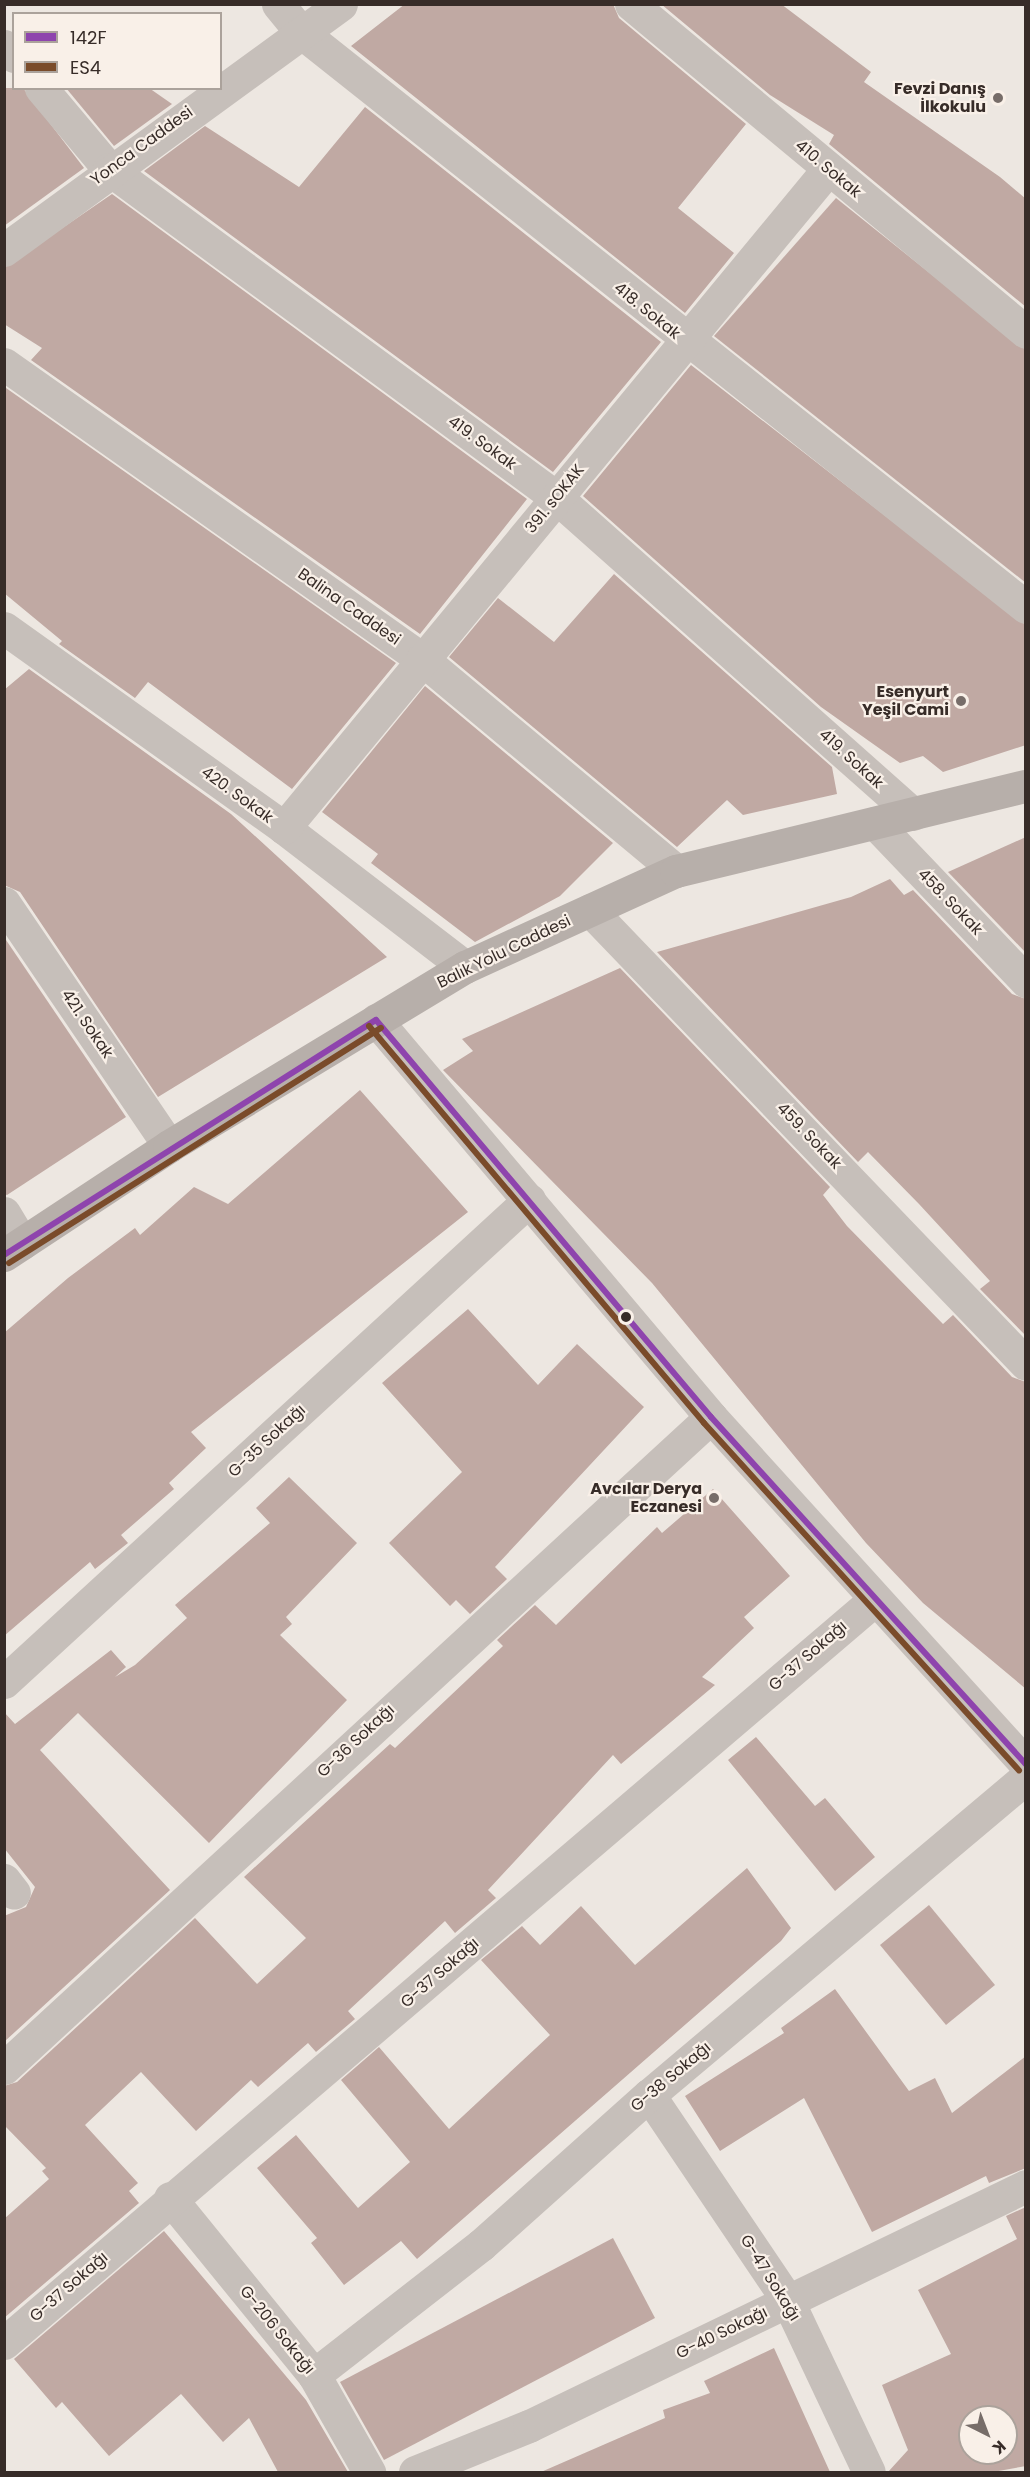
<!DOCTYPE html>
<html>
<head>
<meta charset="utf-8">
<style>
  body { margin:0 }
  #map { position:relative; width:1030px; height:2477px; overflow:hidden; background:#ede7e1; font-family:Poppins,sans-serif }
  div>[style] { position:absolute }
  .building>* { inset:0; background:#c0a9a3 }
  .minor>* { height:33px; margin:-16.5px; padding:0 16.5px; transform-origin:16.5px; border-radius:16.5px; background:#c6bfba }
  .tertiary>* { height:33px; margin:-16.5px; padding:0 16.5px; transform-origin:16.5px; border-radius:16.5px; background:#c6bfba }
  .secondary>* { height:33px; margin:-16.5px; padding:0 16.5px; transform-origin:16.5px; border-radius:16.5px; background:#b7afaa }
  .bus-1>* { height:6px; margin:-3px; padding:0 3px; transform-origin:3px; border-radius:3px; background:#8e44ad }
  .bus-2>* { height:6px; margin:-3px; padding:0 3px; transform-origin:3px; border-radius:3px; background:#7a4b2a }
  .dots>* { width:16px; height:16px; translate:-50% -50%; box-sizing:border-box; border:3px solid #f9f0e8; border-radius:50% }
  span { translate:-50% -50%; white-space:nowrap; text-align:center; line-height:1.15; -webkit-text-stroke:4.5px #f9f0e8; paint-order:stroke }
  .poi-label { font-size:16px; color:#372c28; font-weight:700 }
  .right { translate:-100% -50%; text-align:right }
  .street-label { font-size:16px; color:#372c28 }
  .frame { position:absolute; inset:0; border:6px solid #372c28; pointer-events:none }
  .legend { position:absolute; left:12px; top:12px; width:210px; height:78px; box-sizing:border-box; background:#f9f0e8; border:2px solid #aba29b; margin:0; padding:8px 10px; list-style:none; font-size:18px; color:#372c28 }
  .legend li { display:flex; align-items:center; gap:12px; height:30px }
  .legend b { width:30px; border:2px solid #aba29b }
  .north { position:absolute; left:958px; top:2405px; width:60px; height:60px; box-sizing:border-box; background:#f9f0e8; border:2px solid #aba29b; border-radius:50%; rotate:138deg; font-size:16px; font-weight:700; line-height:24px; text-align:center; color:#372c28 }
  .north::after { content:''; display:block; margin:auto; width:21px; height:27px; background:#776d69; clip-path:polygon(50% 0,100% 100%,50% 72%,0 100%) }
</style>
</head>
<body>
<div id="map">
  <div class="building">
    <div style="clip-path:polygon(405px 4px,613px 4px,619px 18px,746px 124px,678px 208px,734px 253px,685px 313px,351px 46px)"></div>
    <div style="clip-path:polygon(661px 4px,781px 4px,871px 72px,864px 82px,1000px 177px,1026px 199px,1026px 307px,829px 144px,834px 135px,770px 95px)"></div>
    <div style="clip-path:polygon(4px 88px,23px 88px,84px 168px,4px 226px)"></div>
    <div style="clip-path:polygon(66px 88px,149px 88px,172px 104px,114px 146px)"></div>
    <div style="clip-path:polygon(365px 107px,661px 342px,553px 472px,144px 171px,205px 126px,299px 187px)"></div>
    <div style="clip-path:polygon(112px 194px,527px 499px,420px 634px,31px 360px,42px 348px,4px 324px,4px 268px)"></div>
    <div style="clip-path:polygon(836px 198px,1026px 350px,1026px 583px,714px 336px)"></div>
    <div style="clip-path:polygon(691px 365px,1026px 625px,1026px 745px,943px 772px,923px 756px,900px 763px,821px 707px,583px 496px)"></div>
    <div style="clip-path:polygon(6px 388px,396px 663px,292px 789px,148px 682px,135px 698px,59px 644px,62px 641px,4px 593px)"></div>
    <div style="clip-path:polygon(614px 574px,832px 767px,837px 794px,743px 815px,727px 800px,677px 847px,449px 657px,498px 598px,554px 642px)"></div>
    <div style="clip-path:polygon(29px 669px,231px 814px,387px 957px,158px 1097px,20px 892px,4px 885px,4px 690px)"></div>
    <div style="clip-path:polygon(425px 686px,613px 843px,560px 896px,475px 942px,371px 863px,378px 854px,322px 812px)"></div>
    <div style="clip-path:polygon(1026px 837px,1026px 953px,948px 872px)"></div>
    <div style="clip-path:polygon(890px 879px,904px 895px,913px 890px,1012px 994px,1026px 999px,1026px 1336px,980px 1289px,990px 1281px,919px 1204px,868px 1152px,858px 1162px,657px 952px,851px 897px)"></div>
    <div style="clip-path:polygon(4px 937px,126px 1117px,7px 1195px,4px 1194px)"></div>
    <div style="clip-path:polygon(620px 968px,830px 1187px,823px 1195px,847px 1226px,943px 1324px,953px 1315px,1012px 1377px,1026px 1382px,1026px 1689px,923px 1603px,866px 1543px,652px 1283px,443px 1070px,473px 1051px,462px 1039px)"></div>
    <div style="clip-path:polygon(360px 1090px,468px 1212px,191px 1432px,206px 1448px,169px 1483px,174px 1489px,121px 1535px,128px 1543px,95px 1569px,90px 1562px,4px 1636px,4px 1333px,68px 1278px,135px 1228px,140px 1235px,194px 1187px,228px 1204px)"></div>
    <div style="clip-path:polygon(468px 1309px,538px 1385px,577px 1344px,644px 1407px,495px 1567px,507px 1579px,470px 1614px,456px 1600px,450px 1606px,389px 1543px,462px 1472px,382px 1383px)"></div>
    <div style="clip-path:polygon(289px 1477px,357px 1543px,286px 1617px,292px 1624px,280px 1635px,347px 1700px,209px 1843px,78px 1713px,40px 1750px,170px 1890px,4px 2042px,4px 1916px,26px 1907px,35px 1887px,4px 1848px,4px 1712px,15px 1724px,111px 1650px,126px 1667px,115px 1677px,135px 1665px,187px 1618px,175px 1605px,270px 1523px,256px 1508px)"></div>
    <div style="clip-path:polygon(713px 1489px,790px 1576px,744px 1617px,754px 1628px,702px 1677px,715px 1685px,621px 1764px,613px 1755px,488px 1890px,496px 1898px,455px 1933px,445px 1921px,348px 2011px,355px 2019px,316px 2052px,308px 2043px,258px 2087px,251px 2080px,196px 2131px,141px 2072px,85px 2125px,138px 2183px,129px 2191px,139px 2203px,4px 2318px,4px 2219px,49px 2179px,42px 2171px,46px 2168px,4px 2125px,4px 2086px,17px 2082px,195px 1918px,257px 1984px,306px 1938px,244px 1877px,390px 1744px,395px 1748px,503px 1646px,497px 1640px,535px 1605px,556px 1625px,657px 1527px,662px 1533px)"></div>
    <div style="clip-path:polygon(756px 1737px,815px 1806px,825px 1798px,875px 1857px,835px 1891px,728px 1760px)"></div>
    <div style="clip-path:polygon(747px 1868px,791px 1928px,781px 1941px,417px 2259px,401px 2241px,344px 2285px,311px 2243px,317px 2238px,257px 2168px,296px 2135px,358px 2208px,410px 2162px,341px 2080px,379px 2047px,449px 2129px,550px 2035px,481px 1960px,522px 1926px,540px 1945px,581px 1906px,635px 1965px)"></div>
    <div style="clip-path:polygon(929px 1905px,995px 1985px,946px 2025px,880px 1945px)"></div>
    <div style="clip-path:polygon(835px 1989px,909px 2091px,935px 2078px,952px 2113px,1026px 2056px,1026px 2168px,989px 2183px,986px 2176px,872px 2232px,804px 2098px,720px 2151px,685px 2096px,784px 2033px,781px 2028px)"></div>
    <div style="clip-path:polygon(evenodd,1026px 2207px,1026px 2466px,993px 2472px,888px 2472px,908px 2450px,882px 2385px,951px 2354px,918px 2290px,1017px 2239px,1006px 2216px,1026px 2207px,970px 2417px,1006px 2417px,1006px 2453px,970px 2453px,970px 2417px)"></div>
    <div style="clip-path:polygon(164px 2231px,306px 2400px,348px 2472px,278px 2472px,249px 2418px,223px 2442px,181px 2394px,109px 2456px,62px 2402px,56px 2408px,14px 2359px)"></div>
    <div style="clip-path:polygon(613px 2238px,655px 2318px,384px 2460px,340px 2382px)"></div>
    <div style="clip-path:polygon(774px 2348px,830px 2472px,541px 2472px,665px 2418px,663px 2410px,710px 2393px,704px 2381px)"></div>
  </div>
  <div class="minor">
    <div style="left:278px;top:4px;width:36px;rotate:51deg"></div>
    <div style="left:301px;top:32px;width:925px;rotate:38.42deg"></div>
    <div style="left:631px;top:4px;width:513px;rotate:39.71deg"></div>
    <div style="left:4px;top:46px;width:14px;rotate:45deg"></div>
    <div style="left:41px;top:88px;width:106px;rotate:50deg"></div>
    <div style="left:109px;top:169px;width:556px;rotate:36.29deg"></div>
    <div style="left:557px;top:498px;width:476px;rotate:41.6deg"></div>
    <div style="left:4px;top:364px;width:512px;rotate:35.21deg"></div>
    <div style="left:422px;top:659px;width:331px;rotate:39.8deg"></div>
    <div style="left:4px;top:628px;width:344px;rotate:35.5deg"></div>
    <div style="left:284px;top:828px;width:228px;rotate:37.5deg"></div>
    <div style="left:875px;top:823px;width:219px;rotate:46.3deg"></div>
    <div style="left:284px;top:828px;width:855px;rotate:-50.46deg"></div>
    <div style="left:4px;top:903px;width:294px;rotate:55.8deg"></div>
    <div style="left:590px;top:910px;width:629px;rotate:46.16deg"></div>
    <div style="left:4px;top:1213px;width:35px;rotate:59deg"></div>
    <div style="left:4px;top:1682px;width:713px;rotate:-42.55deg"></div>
    <div style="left:4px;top:1880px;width:16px;rotate:52deg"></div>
    <div style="left:4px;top:2068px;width:961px;rotate:-42.64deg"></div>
    <div style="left:649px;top:2095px;width:249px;rotate:56deg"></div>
    <div style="left:788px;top:2301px;width:189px;rotate:64.7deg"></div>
    <div style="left:170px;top:2198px;width:228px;rotate:50.9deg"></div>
    <div style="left:314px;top:2375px;width:112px;rotate:60.4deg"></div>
    <div style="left:4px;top:2343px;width:1143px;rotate:-40.49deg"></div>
    <div style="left:314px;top:2375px;width:212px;rotate:-37.9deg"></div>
    <div style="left:481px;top:2245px;width:225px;rotate:-41.8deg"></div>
    <div style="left:649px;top:2095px;width:493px;rotate:-40.1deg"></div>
    <div style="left:415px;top:2472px;width:123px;rotate:-22deg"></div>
    <div style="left:529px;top:2426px;width:552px;rotate:-25.78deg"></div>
  </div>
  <div class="tertiary">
    <div style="left:4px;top:250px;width:417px;rotate:-36.1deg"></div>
    <div style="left:376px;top:1020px;width:519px;rotate:49.84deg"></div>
    <div style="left:711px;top:1417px;width:469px;rotate:47.8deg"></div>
  </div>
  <div class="secondary">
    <div style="left:4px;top:1255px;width:198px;rotate:-33.4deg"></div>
    <div style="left:169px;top:1146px;width:346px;rotate:-31.2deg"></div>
    <div style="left:465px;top:967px;width:232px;rotate:-24.5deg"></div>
    <div style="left:676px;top:871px;width:360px;rotate:-13.7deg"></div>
  </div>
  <div class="bus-1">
    <div style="left:376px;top:1020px;width:519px;rotate:49.84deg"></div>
    <div style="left:711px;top:1417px;width:469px;rotate:47.8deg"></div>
    <div style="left:4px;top:1255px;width:440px;rotate:-32.3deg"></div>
  </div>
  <div class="bus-2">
    <div style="left:369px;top:1026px;width:519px;rotate:49.84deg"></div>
    <div style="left:704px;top:1423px;width:469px;rotate:47.8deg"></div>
    <div style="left:9px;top:1263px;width:440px;rotate:-32.3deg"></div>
  </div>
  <div class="dots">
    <div style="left:998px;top:98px;background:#776d69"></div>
    <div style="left:961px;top:701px;background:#776d69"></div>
    <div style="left:626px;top:1317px;background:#372c28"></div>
    <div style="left:714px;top:1498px;background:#776d69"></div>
  </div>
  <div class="poi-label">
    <span class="right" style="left:986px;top:98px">Fevzi Danış<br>İlkokulu</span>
    <span class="right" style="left:949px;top:701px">Esenyurt<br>Yeşil Cami</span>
    <span class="right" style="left:702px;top:1498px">Avcılar Derya<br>Eczanesi</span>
  </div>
  <div class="street-label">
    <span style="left:142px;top:146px;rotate:-36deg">Yonca Caddesi</span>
    <span style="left:828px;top:169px;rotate:40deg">410. Sokak</span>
    <span style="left:647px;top:311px;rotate:39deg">418. Sokak</span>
    <span style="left:482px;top:443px;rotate:36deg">419. Sokak</span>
    <span style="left:555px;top:499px;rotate:-51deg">391. sOKAK</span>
    <span style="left:349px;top:607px;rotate:35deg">Balina Caddesi</span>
    <span style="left:851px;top:759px;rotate:42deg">419. Sokak</span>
    <span style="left:237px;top:795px;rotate:36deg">420. Sokak</span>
    <span style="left:950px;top:902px;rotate:46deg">458. Sokak</span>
    <span style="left:504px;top:952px;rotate:-26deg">Balık Yolu Caddesi</span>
    <span style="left:87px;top:1024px;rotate:56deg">421. Sokak</span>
    <span style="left:809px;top:1136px;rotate:46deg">459. Sokak</span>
    <span style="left:267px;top:1441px;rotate:-43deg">G-35 Sokağı</span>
    <span style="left:808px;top:1656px;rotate:-41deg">G-37 Sokağı</span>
    <span style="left:356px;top:1741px;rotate:-43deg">G-36 Sokağı</span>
    <span style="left:440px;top:1973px;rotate:-41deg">G-37 Sokağı</span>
    <span style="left:671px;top:2077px;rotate:-40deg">G-38 Sokağı</span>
    <span style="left:770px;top:2278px;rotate:58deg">G-47 Sokağı</span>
    <span style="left:69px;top:2287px;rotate:-41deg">G-37 Sokağı</span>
    <span style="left:277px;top:2330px;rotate:51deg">G-206 Sokağı</span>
    <span style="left:722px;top:2333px;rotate:-26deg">G-40 Sokağı</span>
  </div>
  <div class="frame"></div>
  <ul class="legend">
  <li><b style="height:8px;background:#8e44ad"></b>142F</li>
  <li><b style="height:8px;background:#7a4b2a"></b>ES4</li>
  </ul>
  <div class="north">K</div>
</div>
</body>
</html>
